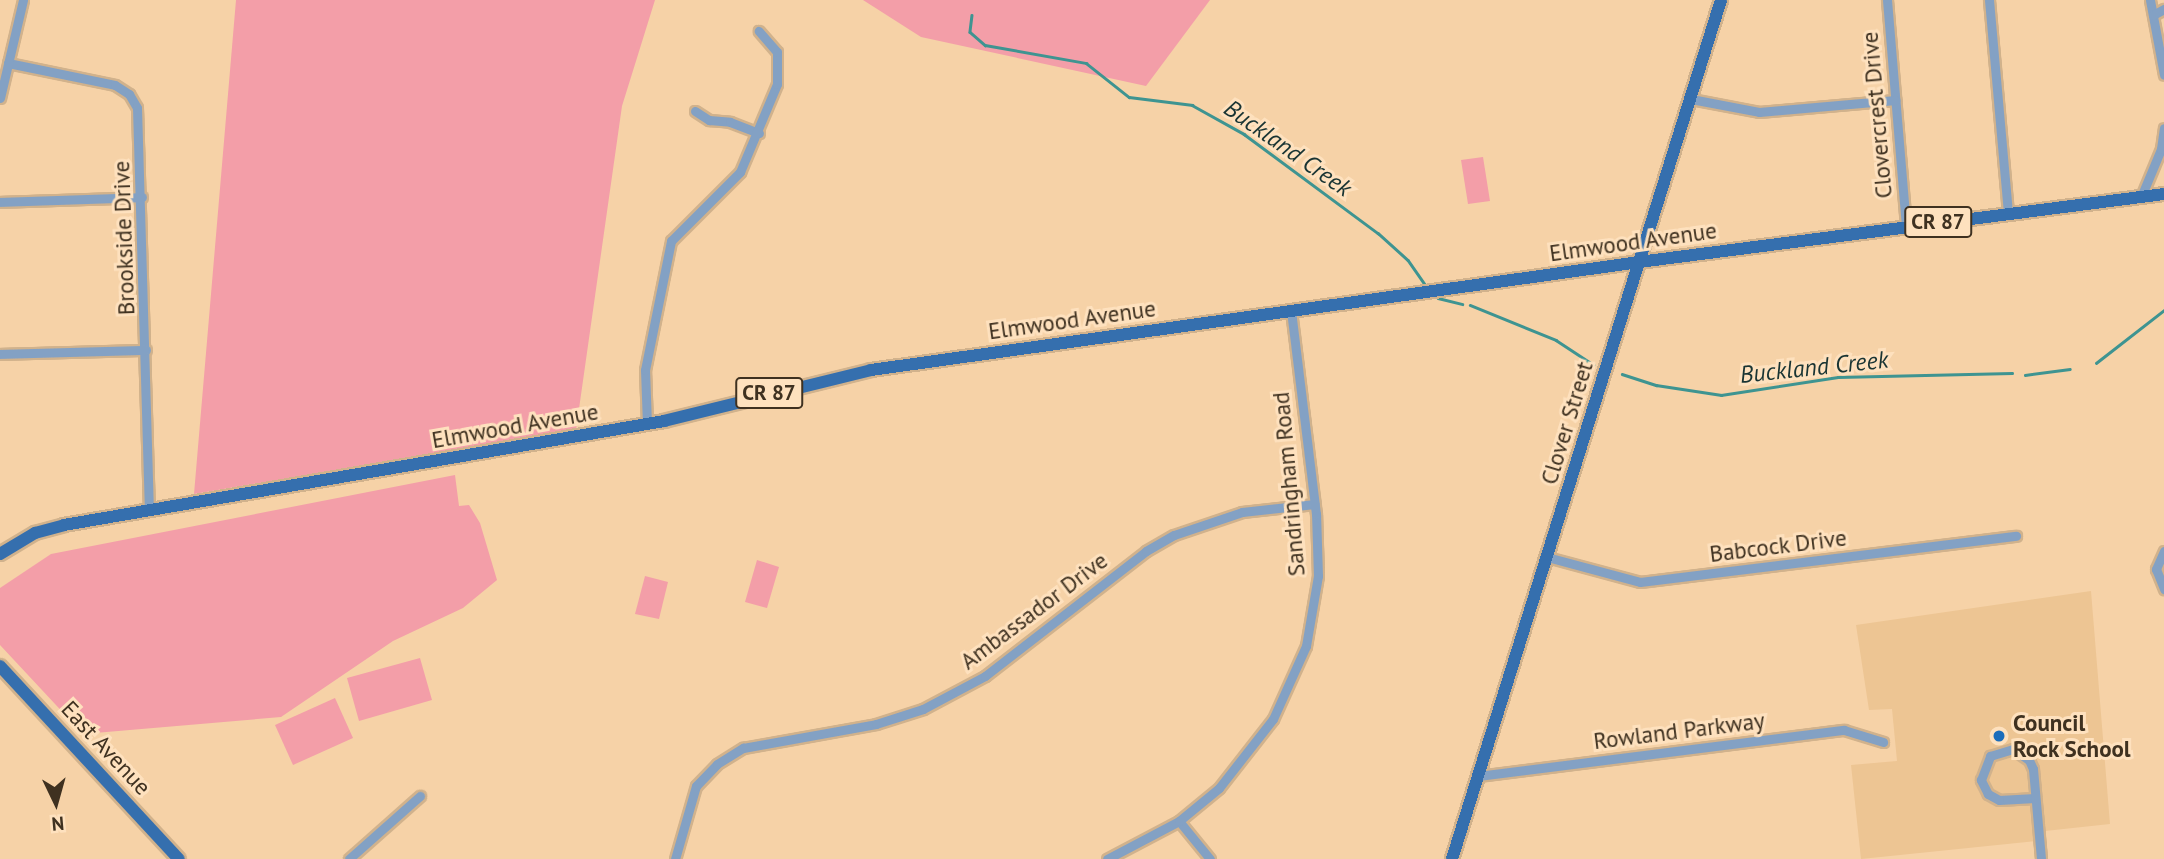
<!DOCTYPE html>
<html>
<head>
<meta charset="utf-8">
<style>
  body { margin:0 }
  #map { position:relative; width:2164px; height:859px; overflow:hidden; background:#f6d2a7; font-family:"PT Sans",sans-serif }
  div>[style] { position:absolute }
  .built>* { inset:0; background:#edc593 }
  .green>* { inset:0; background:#f39ea8 }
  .stream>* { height:2.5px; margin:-1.25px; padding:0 1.25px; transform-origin:1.25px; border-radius:1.25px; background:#3e9491 }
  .roads { filter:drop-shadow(2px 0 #d1b28c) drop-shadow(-2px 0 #d1b28c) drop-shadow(0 2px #d1b28c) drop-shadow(0 -2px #d1b28c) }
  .minor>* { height:9px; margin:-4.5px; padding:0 4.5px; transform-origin:4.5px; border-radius:4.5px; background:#83a1c4 }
  .major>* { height:12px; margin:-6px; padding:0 6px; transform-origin:6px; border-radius:6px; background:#356fae }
  .dots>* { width:19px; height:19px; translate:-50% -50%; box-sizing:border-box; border:4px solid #fee1be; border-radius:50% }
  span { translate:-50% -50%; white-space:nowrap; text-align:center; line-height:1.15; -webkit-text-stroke:6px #fee1be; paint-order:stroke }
  .shield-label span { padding:2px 5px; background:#fee1be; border:2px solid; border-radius:5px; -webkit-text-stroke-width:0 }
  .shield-label { font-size:21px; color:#3f3120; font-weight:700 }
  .street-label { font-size:23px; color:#3f3120 }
  .poi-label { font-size:23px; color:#3f3120; font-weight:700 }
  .left { translate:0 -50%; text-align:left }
  .water-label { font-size:24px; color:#193433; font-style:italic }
  .north { position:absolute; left:21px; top:768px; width:70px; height:70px; -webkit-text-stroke:5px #fee1be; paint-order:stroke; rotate:175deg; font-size:19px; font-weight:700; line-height:28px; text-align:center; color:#3f3120 }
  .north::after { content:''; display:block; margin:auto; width:24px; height:32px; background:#3f3120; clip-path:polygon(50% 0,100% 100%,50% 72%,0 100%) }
</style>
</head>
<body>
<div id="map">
  <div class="built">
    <div style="clip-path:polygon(2091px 591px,2110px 824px,2045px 831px,2045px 840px,1861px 859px,1851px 765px,1897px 761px,1892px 709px,1869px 710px,1856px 625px)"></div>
  </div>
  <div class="green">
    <div style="clip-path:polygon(236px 0,655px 0,622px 106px,576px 430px,194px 494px)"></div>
    <div style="clip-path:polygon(863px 0,1210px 0,1146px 86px,921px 37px)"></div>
    <div style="clip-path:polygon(1483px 157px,1490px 201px,1468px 204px,1461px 160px)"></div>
    <div style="clip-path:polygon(455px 475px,459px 506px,469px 505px,480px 523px,497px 580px,463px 608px,393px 641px,281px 717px,83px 734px,0 645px,0 588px,51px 554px)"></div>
    <div style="clip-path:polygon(757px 560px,779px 567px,767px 608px,745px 602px)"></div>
    <div style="clip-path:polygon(645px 576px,668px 582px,659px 619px,635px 614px)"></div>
    <div style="clip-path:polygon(420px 658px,432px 700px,359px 721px,347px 678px)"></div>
    <div style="clip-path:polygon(335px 698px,353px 738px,293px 765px,275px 725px)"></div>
  </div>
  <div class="stream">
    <div style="left:972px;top:15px;width:17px;rotate:97deg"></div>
    <div style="left:970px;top:32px;width:20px;rotate:41deg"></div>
    <div style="left:985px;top:45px;width:103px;rotate:10.1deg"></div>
    <div style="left:1086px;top:63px;width:55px;rotate:38.3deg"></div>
    <div style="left:1129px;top:97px;width:64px;rotate:7.2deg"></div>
    <div style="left:1192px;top:105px;width:60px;rotate:29.1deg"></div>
    <div style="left:1244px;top:134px;width:167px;rotate:36.5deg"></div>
    <div style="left:1378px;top:233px;width:40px;rotate:42deg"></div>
    <div style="left:1408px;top:260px;width:32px;rotate:55deg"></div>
    <div style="left:1438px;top:298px;width:25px;rotate:14deg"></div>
    <div style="left:1470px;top:305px;width:93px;rotate:22.1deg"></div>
    <div style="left:1556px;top:340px;width:45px;rotate:33.3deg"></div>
    <div style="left:2096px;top:363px;width:86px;rotate:-37.9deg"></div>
    <div style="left:1622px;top:374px;width:36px;rotate:18deg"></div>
    <div style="left:1656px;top:385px;width:66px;rotate:8.7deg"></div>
    <div style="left:1721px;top:395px;width:118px;rotate:-8.7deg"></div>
    <div style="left:1838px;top:377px;width:174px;rotate:-1.3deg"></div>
    <div style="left:2025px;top:375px;width:45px;rotate:-7.6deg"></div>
  </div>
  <div class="roads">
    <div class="minor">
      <div style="left:1887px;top:0;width:227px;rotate:85.2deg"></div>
      <div style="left:1989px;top:0;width:215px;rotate:84.9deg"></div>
      <div style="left:2150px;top:0;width:76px;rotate:79.4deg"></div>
      <div style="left:2153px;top:15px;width:13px;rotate:-29deg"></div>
      <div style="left:8px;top:63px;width:109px;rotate:11.6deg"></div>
      <div style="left:115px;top:85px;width:17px;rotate:33deg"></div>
      <div style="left:129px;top:94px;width:16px;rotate:60deg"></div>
      <div style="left:137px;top:108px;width:401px;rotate:88.3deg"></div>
      <div style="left:0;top:98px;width:101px;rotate:-76.8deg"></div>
      <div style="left:1691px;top:99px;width:69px;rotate:10.8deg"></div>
      <div style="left:1759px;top:112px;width:137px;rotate:-5deg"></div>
      <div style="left:695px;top:111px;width:17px;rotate:33deg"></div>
      <div style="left:709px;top:120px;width:21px;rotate:5deg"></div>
      <div style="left:730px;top:122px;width:31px;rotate:21deg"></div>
      <div style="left:2141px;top:197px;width:52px;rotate:-67.4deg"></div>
      <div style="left:2161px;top:149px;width:21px;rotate:-82deg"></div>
      <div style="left:0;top:202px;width:142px;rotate:-2deg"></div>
      <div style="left:0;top:354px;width:146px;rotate:-1.6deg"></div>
      <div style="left:647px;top:424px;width:54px;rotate:-92.1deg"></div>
      <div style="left:645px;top:370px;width:132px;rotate:-78.6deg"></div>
      <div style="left:671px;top:241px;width:98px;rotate:-45deg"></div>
      <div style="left:740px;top:172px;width:95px;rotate:-67.2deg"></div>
      <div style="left:777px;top:84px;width:32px;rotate:-90deg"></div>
      <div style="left:777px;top:52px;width:28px;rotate:-131deg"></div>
      <div style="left:2164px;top:551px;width:20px;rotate:114deg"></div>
      <div style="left:2156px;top:569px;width:22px;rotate:68deg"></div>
      <div style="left:1547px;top:557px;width:96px;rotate:15deg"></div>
      <div style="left:1640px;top:582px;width:379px;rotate:-7deg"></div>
      <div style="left:1478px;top:776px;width:369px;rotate:-7.2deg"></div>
      <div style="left:1844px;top:730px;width:41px;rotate:17.1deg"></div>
      <div style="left:2035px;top:798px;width:36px;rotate:177deg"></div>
      <div style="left:1999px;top:800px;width:13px;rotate:-151deg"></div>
      <div style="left:1988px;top:794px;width:16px;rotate:-117deg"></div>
      <div style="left:1981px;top:780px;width:26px;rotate:-69deg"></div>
      <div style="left:1990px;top:756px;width:24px;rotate:-17deg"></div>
      <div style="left:2013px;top:749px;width:19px;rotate:35deg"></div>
      <div style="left:2029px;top:760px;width:10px;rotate:66deg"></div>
      <div style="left:2033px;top:769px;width:90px;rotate:84.9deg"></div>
      <div style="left:1179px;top:821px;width:49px;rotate:50.8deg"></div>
      <div style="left:349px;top:859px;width:95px;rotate:-41.6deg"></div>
      <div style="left:675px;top:859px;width:76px;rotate:-74deg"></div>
      <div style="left:696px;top:786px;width:30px;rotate:-46deg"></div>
      <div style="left:717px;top:764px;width:31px;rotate:-32deg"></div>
      <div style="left:743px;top:748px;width:135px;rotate:-10.2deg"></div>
      <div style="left:876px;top:724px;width:49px;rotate:-17.7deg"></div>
      <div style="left:923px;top:709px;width:70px;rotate:-28deg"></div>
      <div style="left:985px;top:676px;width:204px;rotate:-37.8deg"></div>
      <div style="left:1146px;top:551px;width:32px;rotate:-30deg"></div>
      <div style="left:1174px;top:535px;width:72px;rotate:-18.7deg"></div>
      <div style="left:1242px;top:512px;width:73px;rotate:-6.3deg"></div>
      <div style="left:1107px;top:859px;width:81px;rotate:-27.8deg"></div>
      <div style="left:1179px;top:821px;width:52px;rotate:-39.5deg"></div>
      <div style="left:1219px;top:788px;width:88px;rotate:-52deg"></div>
      <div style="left:1273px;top:719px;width:80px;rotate:-65.7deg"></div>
      <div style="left:1306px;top:646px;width:71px;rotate:-80.3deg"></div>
      <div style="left:1318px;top:576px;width:62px;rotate:-91.8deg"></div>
      <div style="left:1316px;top:514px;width:206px;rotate:-97deg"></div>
    </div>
    <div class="major">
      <div style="left:0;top:554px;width:41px;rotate:-31deg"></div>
      <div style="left:35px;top:533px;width:30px;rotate:-15deg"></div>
      <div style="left:64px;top:525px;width:609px;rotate:-9.83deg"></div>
      <div style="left:664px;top:421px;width:213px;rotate:-13.8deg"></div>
      <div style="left:871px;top:370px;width:776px;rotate:-8deg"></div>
      <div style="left:1639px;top:262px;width:529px;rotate:-7.38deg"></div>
      <div style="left:0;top:666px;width:263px;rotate:47.2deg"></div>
      <div style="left:1452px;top:859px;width:900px;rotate:-72.61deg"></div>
    </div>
  </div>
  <div class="dots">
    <div style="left:1999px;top:736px;background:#1c6dbb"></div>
  </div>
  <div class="shield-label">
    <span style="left:1938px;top:222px">CR 87</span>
    <span style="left:769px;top:393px">CR 87</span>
  </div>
  <div class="street-label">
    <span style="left:1877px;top:115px;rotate:-95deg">Clovercrest Drive</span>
    <span style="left:124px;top:238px;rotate:-92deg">Brookside Drive</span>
    <span style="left:1633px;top:242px;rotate:-8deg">Elmwood Avenue</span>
    <span style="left:1072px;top:320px;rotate:-8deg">Elmwood Avenue</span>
    <span style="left:1567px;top:423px;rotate:-73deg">Clover Street</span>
    <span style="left:515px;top:426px;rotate:-10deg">Elmwood Avenue</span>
    <span style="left:1289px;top:484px;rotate:-95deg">Sandringham Road</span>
    <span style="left:1778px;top:546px;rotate:-7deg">Babcock Drive</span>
    <span style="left:1034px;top:611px;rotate:-37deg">Ambassador Drive</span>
    <span style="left:1679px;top:731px;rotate:-7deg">Rowland Parkway</span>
    <span style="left:106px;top:748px;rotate:47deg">East Avenue</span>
  </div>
  <div class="poi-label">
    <span class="left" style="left:2013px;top:736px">Council<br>Rock School</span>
  </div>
  <div class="water-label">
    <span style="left:1288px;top:148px;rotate:35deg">Buckland Creek</span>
    <span style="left:1814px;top:367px;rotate:-6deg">Buckland Creek</span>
  </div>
  <div class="north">N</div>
</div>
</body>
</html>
